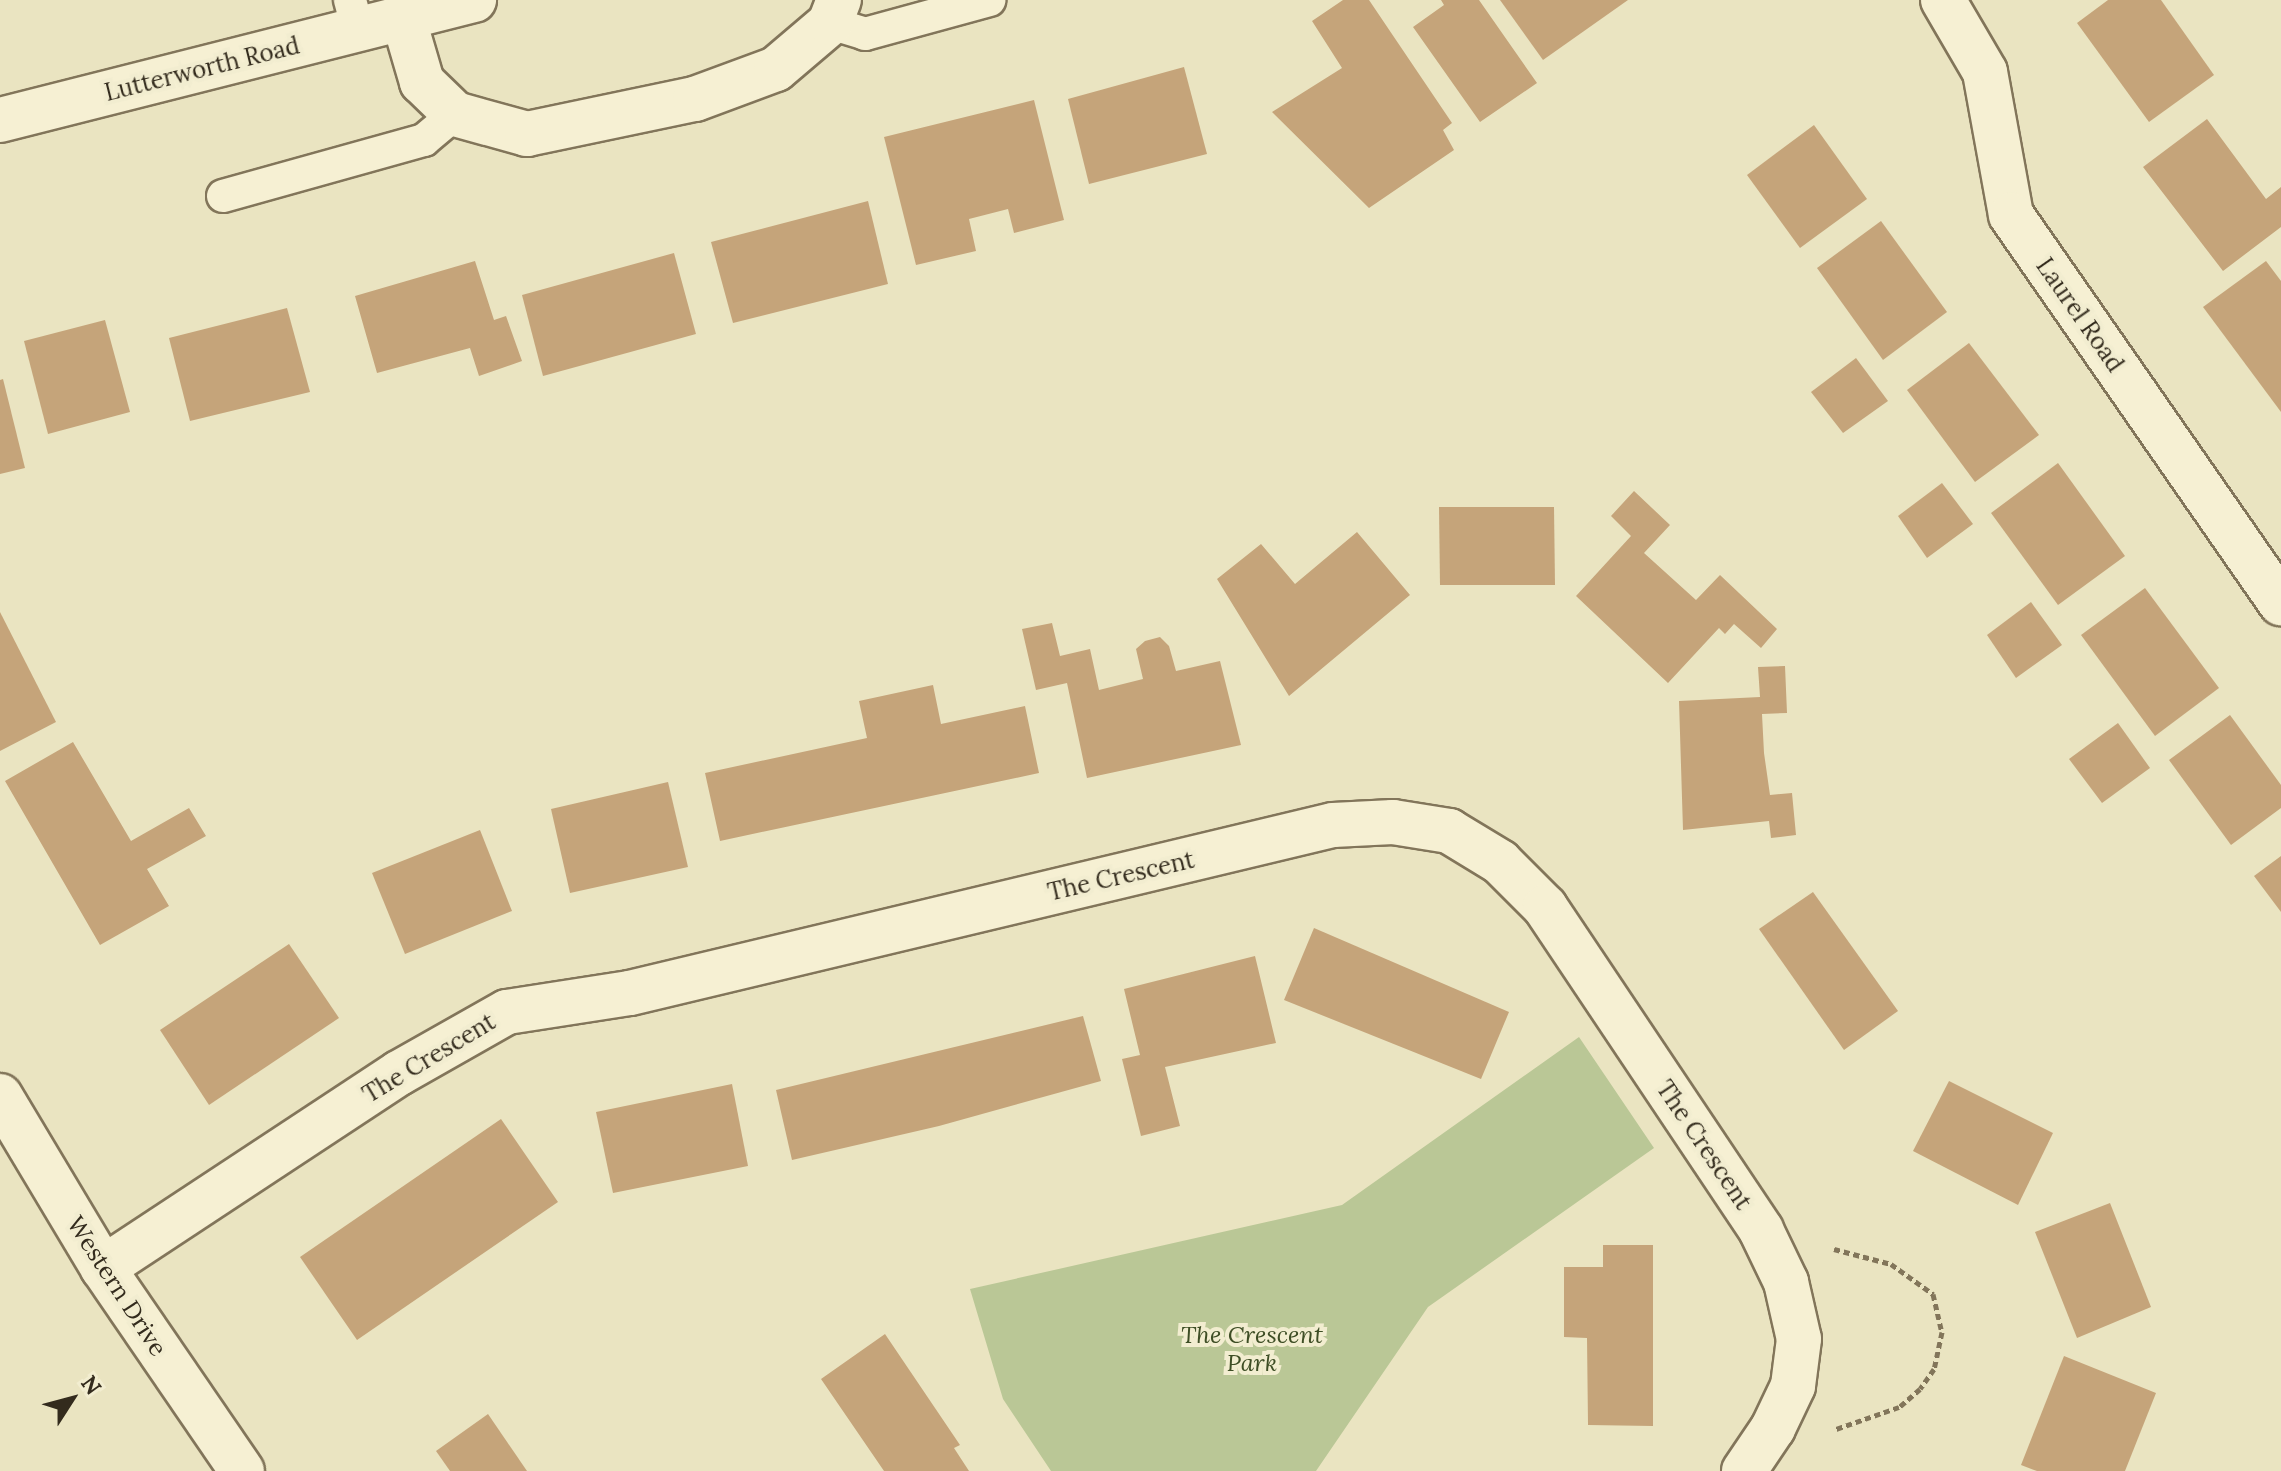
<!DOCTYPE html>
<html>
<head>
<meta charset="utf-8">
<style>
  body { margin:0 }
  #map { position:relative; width:2281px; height:1471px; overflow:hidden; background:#eae4c1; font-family:Lora,serif }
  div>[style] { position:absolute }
  .green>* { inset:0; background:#bac796 }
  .building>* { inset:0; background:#c5a47a }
  .path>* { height:5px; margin-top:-2.5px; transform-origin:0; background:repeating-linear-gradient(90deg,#82755a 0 6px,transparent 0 10px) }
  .roads { filter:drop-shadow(2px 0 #82755a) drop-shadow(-2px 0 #82755a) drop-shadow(0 2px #82755a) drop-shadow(0 -2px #82755a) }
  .service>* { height:32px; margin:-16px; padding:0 16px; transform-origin:16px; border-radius:16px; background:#f6f0d3 }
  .minor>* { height:44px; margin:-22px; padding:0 22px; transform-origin:22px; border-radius:22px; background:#f6f0d3 }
  .tertiary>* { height:44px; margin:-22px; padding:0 22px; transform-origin:22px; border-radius:22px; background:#f6f0d3 }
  span { translate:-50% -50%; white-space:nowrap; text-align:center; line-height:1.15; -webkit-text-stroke:8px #f2edd0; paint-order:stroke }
  .street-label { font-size:24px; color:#332b1d }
  .park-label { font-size:24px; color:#3e4e25; font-style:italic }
  .north { position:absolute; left:32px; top:1359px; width:80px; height:80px; -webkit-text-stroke:6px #f2edd0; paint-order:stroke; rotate:54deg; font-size:22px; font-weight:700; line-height:32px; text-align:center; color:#332b1d }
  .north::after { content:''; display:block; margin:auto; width:28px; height:36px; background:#332b1d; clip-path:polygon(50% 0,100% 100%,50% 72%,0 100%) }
</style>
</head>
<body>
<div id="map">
  <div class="green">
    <div style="clip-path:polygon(1579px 1037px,1654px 1148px,1428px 1307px,1316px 1471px,1051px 1471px,1003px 1399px,970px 1289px,1342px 1205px)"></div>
  </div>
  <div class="building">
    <div style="clip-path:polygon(1343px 0,1369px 0,1452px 123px,1443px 130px,1454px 150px,1369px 208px,1272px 112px,1342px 68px,1312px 21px)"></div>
    <div style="clip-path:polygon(1441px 0,1479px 0,1537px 83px,1480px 122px,1413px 27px,1444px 5px)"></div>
    <div style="clip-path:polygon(1500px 0,1628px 0,1543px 60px)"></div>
    <div style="clip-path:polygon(2108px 0,2161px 0,2214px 75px,2149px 122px,2077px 23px)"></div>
    <div style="clip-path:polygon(1184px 67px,1207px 154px,1089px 184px,1068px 99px)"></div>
    <div style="clip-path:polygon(1034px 100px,1064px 220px,1014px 233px,1008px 209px,969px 219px,976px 251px,916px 265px,884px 137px)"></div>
    <div style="clip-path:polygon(2207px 119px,2266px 199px,2281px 187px,2281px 227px,2223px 271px,2143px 167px)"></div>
    <div style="clip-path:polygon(1814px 125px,1867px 199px,1800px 248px,1747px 175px)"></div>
    <div style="clip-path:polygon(868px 201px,888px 284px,733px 323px,711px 242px)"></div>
    <div style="clip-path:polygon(1881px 221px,1947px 312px,1883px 360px,1817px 268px)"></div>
    <div style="clip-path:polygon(674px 253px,696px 334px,543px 376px,522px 295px)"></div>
    <div style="clip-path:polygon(475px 261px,494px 320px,506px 316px,522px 361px,479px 376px,470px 348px,377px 373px,355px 296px)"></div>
    <div style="clip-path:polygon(2266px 261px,2281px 281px,2281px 412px,2203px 307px)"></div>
    <div style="clip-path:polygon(287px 308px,310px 392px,190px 421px,169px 338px)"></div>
    <div style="clip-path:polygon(105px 320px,130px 412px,48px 434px,24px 341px)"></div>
    <div style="clip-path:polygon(1969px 343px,2039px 435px,1975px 482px,1907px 390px)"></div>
    <div style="clip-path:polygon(1856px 358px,1888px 401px,1843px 433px,1811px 392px)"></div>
    <div style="clip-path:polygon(3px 379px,25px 468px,0 474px,0 380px)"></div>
    <div style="clip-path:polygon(2058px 463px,2125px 556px,2058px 605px,1991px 513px)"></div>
    <div style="clip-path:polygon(1942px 483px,1973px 524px,1927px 558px,1898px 516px)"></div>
    <div style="clip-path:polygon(1634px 491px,1670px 525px,1644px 553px,1696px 600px,1720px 575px,1777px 629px,1761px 648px,1734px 624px,1725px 634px,1719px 628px,1668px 683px,1576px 596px,1631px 536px,1611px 516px)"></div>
    <div style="clip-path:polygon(1439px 507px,1554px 507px,1555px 585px,1440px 585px)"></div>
    <div style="clip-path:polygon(1357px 532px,1410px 595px,1289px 696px,1217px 579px,1261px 544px,1295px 584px)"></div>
    <div style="clip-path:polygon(2145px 588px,2219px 688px,2155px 736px,2081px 635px)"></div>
    <div style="clip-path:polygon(2031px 602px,2062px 645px,2016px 678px,1987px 635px)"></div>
    <div style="clip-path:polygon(0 612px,56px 722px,0 751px)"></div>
    <div style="clip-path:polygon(1052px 623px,1060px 656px,1090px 649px,1099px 690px,1143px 679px,1136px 649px,1145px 641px,1160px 637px,1169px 646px,1176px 671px,1220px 661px,1241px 745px,1087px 778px,1067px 683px,1036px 690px,1022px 629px)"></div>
    <div style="clip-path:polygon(1785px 666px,1787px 713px,1762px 714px,1764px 753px,1770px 795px,1792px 793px,1796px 835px,1771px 838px,1769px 821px,1683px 830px,1679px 701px,1760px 697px,1758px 667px)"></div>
    <div style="clip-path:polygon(933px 685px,941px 724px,1025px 706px,1039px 773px,720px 841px,705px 773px,867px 738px,859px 701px)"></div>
    <div style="clip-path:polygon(2230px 715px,2281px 785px,2281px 808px,2231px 845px,2169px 760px)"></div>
    <div style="clip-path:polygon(2118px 723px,2150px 768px,2102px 803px,2069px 759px)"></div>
    <div style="clip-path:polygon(73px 742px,131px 841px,189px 808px,206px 836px,147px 869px,169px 906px,100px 945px,5px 781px)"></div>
    <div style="clip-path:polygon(668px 782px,688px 867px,570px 893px,551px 809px)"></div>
    <div style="clip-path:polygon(480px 830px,512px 911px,405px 954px,372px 873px)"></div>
    <div style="clip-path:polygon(2281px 856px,2281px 912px,2254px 876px)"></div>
    <div style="clip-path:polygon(1813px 892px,1898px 1011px,1844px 1050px,1759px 929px)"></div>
    <div style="clip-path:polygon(1314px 928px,1509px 1012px,1481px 1079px,1284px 1000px)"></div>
    <div style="clip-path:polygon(289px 944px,339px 1018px,209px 1105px,160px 1030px)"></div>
    <div style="clip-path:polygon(1255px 956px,1276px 1043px,1165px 1067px,1180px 1126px,1141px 1136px,1122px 1059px,1140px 1055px,1124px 989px)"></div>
    <div style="clip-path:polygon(1083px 1016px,1101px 1081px,939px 1126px,792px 1160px,776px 1090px)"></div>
    <div style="clip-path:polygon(1949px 1081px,2053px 1133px,2018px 1205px,1913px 1151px)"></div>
    <div style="clip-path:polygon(732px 1084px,748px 1166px,613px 1193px,596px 1112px)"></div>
    <div style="clip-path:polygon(501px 1119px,558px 1202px,357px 1340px,300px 1257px)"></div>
    <div style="clip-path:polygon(2110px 1203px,2151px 1307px,2077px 1338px,2035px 1232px)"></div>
    <div style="clip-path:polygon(1603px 1245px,1653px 1245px,1653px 1426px,1588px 1425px,1587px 1338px,1564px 1337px,1564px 1267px,1603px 1267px)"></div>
    <div style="clip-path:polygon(885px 1334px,960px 1445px,954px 1448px,969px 1471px,884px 1471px,821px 1379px)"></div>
    <div style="clip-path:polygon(2064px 1356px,2156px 1393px,2125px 1471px,2037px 1471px,2021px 1465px)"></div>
    <div style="clip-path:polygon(488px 1414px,527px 1471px,450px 1471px,436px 1451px)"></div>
  </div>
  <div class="path">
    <div style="left:1834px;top:1249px;width:59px;rotate:14.7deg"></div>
    <div style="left:1891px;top:1264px;width:52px;rotate:35.5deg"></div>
    <div style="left:1933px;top:1294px;width:39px;rotate:77deg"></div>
    <div style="left:1942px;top:1332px;width:38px;rotate:102deg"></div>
    <div style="left:1934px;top:1369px;width:24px;rotate:125deg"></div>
    <div style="left:1920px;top:1389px;width:28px;rotate:139deg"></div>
    <div style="left:1899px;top:1407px;width:67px;rotate:160.8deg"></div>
  </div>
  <div class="roads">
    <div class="service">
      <div style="left:350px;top:0;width:30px;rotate:75deg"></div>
      <div style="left:830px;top:23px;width:37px;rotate:17deg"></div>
      <div style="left:865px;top:34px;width:129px;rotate:-15.3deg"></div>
      <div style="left:223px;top:196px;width:209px;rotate:-15.6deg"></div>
      <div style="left:424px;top:140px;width:40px;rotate:-40deg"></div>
    </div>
    <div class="minor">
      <div style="left:1943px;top:0;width:83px;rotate:59.7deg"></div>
      <div style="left:1985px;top:72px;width:145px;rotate:79.7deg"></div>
      <div style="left:2011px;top:215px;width:473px;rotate:55.2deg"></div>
      <div style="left:403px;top:17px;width:68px;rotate:73.7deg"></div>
      <div style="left:422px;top:82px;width:46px;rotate:44.1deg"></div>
      <div style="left:455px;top:114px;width:75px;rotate:15.5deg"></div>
      <div style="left:527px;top:134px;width:172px;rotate:-11.8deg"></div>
      <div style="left:695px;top:99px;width:86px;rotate:-20.3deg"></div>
      <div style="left:776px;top:69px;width:71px;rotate:-40.4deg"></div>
      <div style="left:830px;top:23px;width:25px;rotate:-69deg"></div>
      <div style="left:0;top:1096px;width:200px;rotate:59.1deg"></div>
      <div style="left:103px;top:1268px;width:246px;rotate:55.6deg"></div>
      <div style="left:103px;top:1268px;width:354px;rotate:-33.4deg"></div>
      <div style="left:399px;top:1073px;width:124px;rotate:-29.5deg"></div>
      <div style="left:507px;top:1012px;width:124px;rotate:-8.8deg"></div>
      <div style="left:630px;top:993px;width:723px;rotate:-13.44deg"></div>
      <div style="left:1333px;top:825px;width:60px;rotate:-2.9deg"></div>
      <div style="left:1393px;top:822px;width:57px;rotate:9.1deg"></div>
      <div style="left:1449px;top:831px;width:60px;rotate:31.3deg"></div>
      <div style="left:1500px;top:862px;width:64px;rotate:45deg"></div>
      <div style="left:1545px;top:907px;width:389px;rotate:56.2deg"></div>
      <div style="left:1761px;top:1230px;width:58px;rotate:64.3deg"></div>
      <div style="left:1786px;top:1282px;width:58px;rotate:77.2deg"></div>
      <div style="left:1799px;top:1339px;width:47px;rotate:97.3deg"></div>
      <div style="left:1793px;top:1386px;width:47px;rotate:115.5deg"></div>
      <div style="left:1773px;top:1428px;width:52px;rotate:124deg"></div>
    </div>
    <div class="tertiary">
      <div style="left:0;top:120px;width:489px;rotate:-14.2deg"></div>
    </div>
  </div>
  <div class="street-label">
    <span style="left:202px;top:69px;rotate:-14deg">Lutterworth Road</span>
    <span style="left:2080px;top:315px;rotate:55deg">Laurel Road</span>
    <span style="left:1121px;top:876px;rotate:-13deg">The Crescent</span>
    <span style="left:429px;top:1058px;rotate:-31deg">The Crescent</span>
    <span style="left:1704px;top:1145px;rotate:56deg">The Crescent</span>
    <span style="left:117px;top:1286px;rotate:57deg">Western Drive</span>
  </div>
  <div class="park-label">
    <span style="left:1252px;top:1349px">The Crescent<br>Park</span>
  </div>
  <div class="north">N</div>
</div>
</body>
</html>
